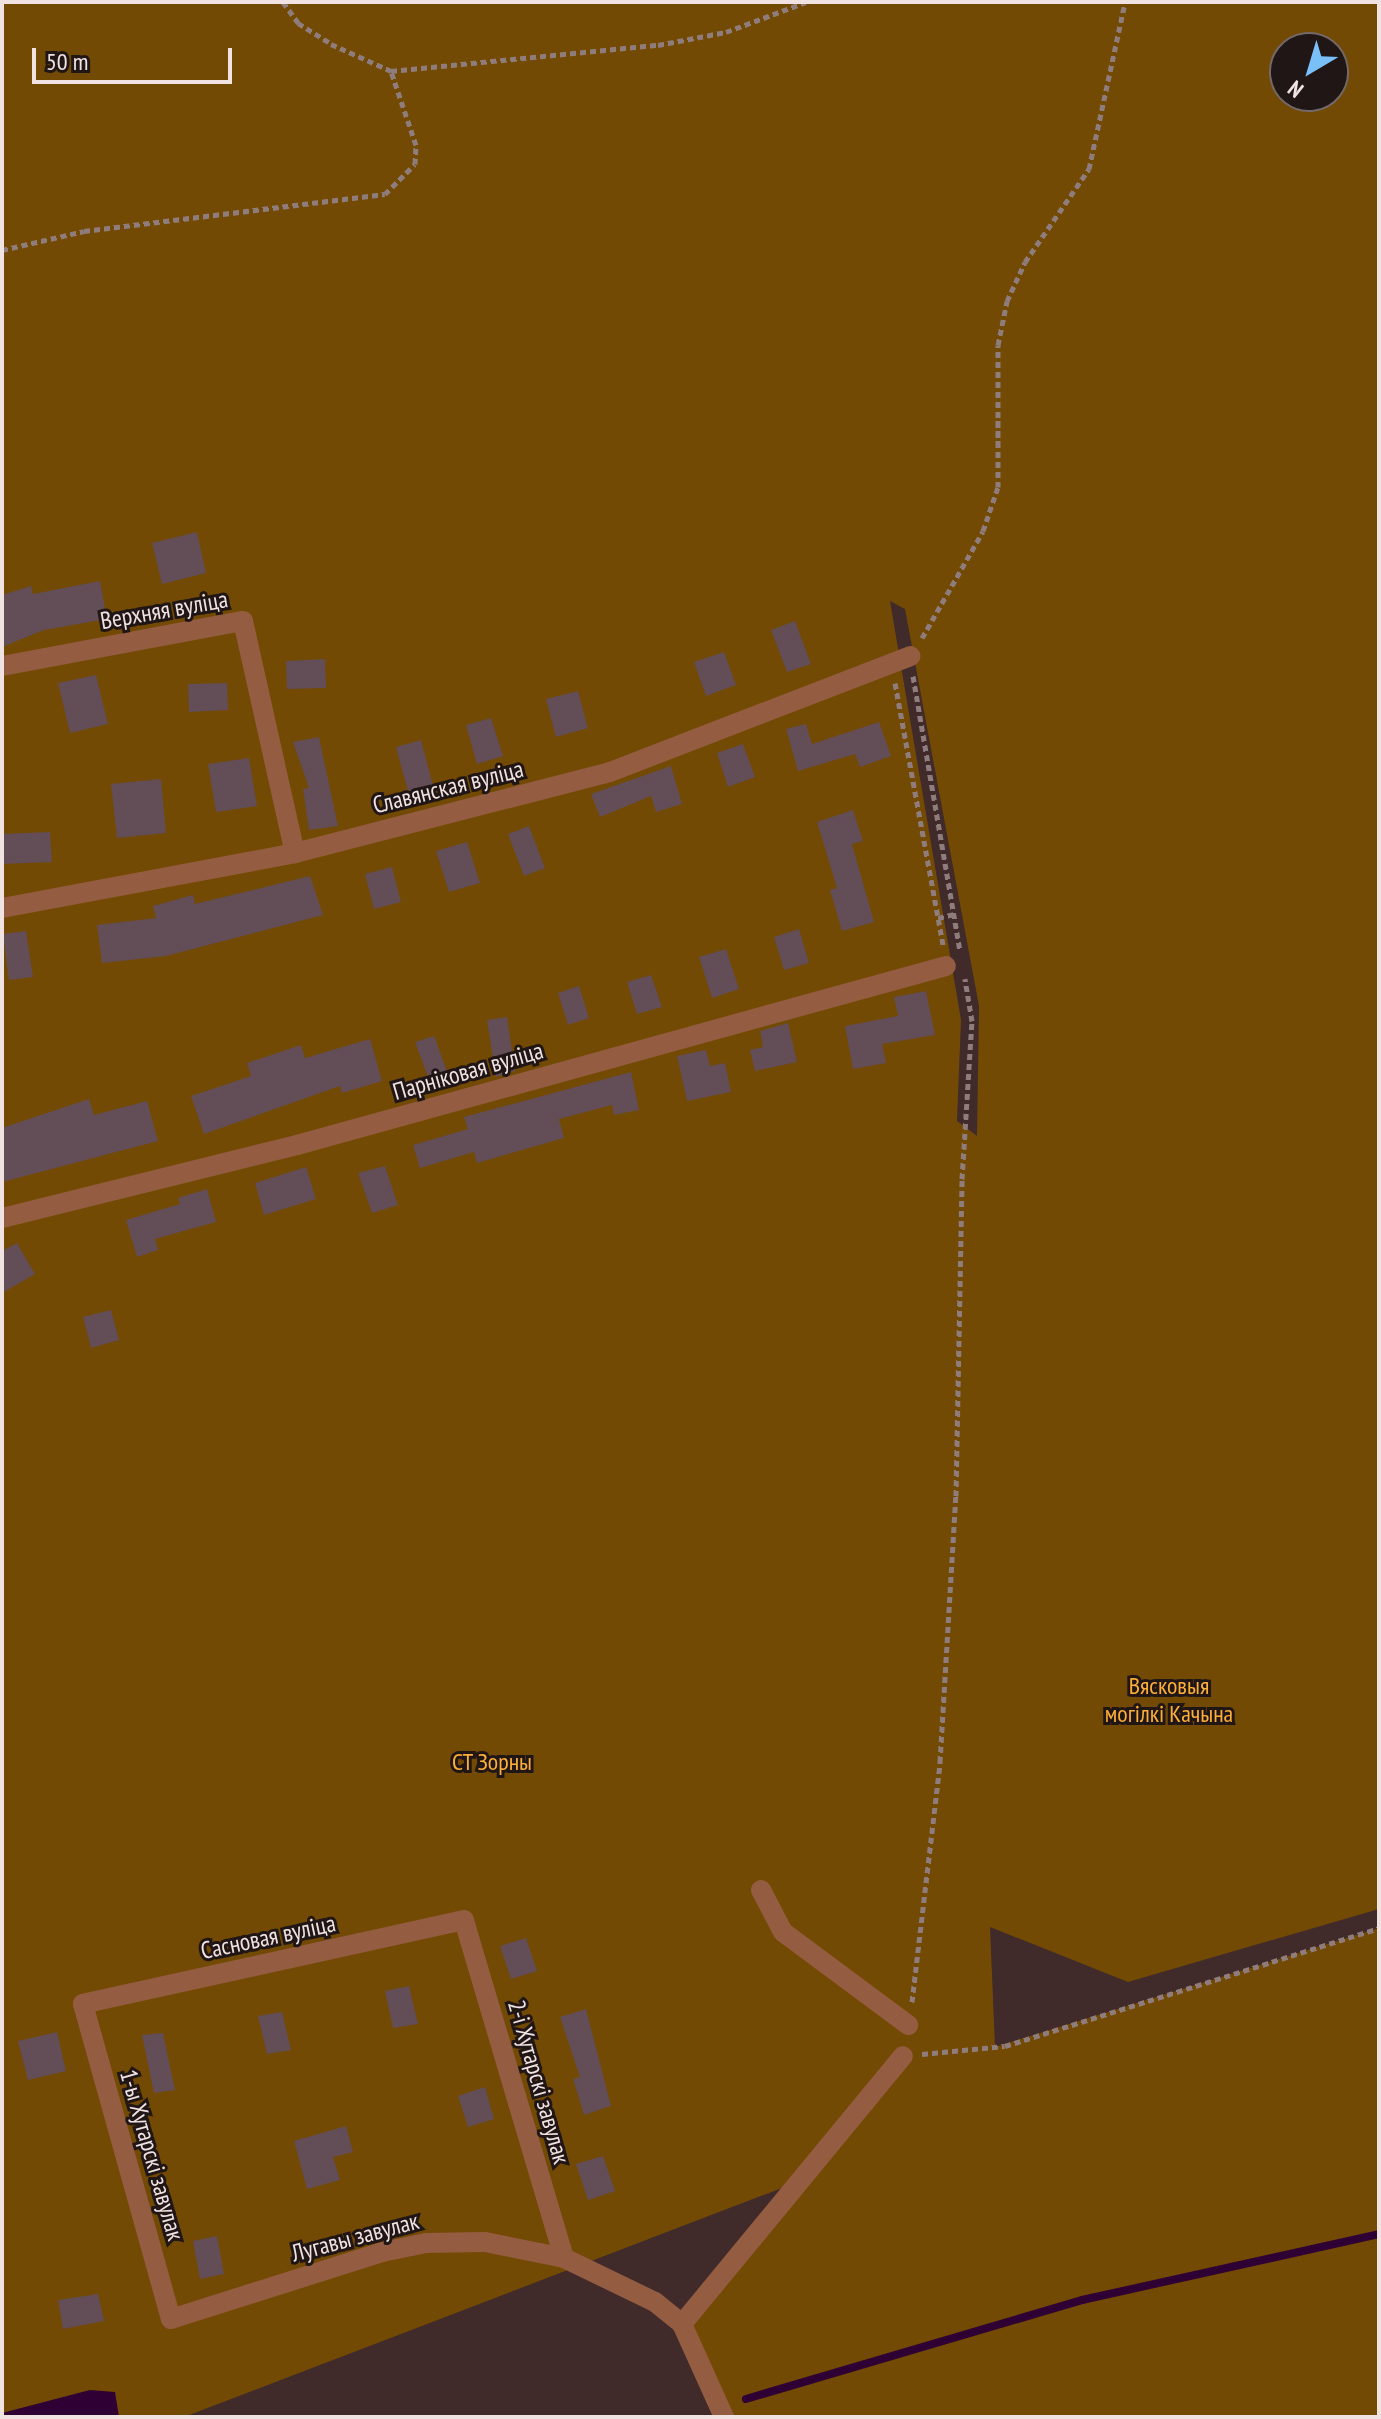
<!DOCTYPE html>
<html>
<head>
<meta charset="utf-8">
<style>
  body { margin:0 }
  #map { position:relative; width:1381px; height:2419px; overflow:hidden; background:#402a2a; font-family:"PT Sans Narrow",sans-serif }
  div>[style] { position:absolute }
  .green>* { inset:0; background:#734a03 }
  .water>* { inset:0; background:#2f0033 }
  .stream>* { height:8px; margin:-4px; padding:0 4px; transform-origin:4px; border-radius:4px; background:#2f0033 }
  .building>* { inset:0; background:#634d56 }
  .path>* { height:5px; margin-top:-2.5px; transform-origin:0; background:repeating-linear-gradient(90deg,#8f7c7c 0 6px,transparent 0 10px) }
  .minor>* { height:20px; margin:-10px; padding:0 10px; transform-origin:10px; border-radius:10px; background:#945c41 }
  span { translate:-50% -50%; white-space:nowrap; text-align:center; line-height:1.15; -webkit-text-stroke:6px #201616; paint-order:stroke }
  .street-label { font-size:24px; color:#f2e3e3 }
  .park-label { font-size:24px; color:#feaf37 }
  .frame { position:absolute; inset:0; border:4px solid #f2e3e3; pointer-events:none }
  .north { position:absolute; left:1269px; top:32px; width:80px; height:80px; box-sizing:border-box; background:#201616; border:2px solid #746868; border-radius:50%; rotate:218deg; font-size:22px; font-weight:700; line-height:32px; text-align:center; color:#f2e3e3 }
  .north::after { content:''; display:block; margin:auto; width:28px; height:36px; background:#79bff8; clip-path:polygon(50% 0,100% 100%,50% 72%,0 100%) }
  .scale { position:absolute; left:32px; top:48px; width:200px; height:36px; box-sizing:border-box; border:4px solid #f2e3e3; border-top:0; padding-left:10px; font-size:24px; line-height:28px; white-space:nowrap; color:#f2e3e3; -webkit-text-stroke:6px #201616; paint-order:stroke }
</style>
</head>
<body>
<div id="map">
  <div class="green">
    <div style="clip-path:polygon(evenodd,2px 2px,1379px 2px,1379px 1909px,1128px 1982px,990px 1927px,995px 2047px,1379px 1928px,1379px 2417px,724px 2417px,682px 2324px,795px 2183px,184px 2417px,2px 2417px,2px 2px,1285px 48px,1333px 48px,1333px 96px,1285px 96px,1285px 48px,2px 2px,890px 601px,905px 609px,979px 1006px,977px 1136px,957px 1121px,961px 1020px,890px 601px)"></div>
  </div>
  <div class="water">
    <div style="clip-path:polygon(90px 2390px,115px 2392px,119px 2417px,2px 2417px,2px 2413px)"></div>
  </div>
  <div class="stream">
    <div style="left:746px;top:2399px;width:350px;rotate:-16.4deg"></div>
    <div style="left:1082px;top:2300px;width:304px;rotate:-12.5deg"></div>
  </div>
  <div class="building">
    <div style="clip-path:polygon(197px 532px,206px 573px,162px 584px,152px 543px)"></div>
    <div style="clip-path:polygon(100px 581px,107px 619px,44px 630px,2px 647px,2px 595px,31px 586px,33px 594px)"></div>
    <div style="clip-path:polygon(795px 621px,811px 664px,787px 672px,771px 630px)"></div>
    <div style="clip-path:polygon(724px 652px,736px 685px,706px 696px,694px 662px)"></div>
    <div style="clip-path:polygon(325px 659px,326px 688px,287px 689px,286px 661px)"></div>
    <div style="clip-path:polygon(96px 675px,108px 724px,70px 733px,58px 683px)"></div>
    <div style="clip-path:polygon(227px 683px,228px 710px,189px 712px,188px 684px)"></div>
    <div style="clip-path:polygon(578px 691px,588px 728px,556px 737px,546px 699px)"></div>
    <div style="clip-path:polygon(491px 718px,503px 756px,477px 764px,466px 725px)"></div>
    <div style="clip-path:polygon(879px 722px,891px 756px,860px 767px,855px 754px,798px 771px,786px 729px,806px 724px,812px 744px)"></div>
    <div style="clip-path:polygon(319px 737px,338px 826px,309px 830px,303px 789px,309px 788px,293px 742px)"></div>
    <div style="clip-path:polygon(421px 740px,435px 793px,410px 799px,396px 747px)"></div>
    <div style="clip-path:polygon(743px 744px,755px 777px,728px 787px,717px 753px)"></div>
    <div style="clip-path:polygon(249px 758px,257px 806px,216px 812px,208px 764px)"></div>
    <div style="clip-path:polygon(671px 766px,682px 804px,656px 812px,651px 796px,600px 817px,591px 794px)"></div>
    <div style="clip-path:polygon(161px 779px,166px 833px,117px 838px,111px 784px)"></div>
    <div style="clip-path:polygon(853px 810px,863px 841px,852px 844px,874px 922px,842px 931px,830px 890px,837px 888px,817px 822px)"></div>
    <div style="clip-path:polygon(529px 826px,545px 868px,524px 876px,508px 834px)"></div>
    <div style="clip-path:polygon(50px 832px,52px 862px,2px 864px,2px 834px)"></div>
    <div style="clip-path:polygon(467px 842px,480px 883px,449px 892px,436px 851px)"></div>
    <div style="clip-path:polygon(392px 867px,401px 902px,374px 909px,365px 874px)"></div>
    <div style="clip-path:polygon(310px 876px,323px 915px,166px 956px,102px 963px,97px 925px,156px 918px,153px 906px,193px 895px,195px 904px)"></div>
    <div style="clip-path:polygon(799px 929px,809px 963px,784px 970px,774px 937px)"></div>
    <div style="clip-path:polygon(26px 931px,33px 977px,9px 980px,3px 934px)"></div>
    <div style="clip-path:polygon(726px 949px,739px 989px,712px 998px,699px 957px)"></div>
    <div style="clip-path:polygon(651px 975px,662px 1007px,637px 1014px,627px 982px)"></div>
    <div style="clip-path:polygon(579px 986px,589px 1018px,568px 1025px,558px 993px)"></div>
    <div style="clip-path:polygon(926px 991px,935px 1035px,882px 1044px,886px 1063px,853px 1069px,845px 1026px,898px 1016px,894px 997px)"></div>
    <div style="clip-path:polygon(507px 1017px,515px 1071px,496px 1077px,487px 1020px)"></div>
    <div style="clip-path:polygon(788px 1023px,797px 1062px,755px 1071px,750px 1050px,763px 1047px,760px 1031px)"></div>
    <div style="clip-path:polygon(434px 1036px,447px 1071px,428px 1077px,415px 1042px)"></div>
    <div style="clip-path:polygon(370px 1039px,382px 1081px,342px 1093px,340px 1086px,204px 1134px,191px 1096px,251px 1076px,247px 1063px,301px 1045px,305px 1058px)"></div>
    <div style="clip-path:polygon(706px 1050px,710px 1066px,725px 1063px,731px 1092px,687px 1101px,677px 1056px)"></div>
    <div style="clip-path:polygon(631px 1072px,639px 1110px,614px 1115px,612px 1105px,559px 1119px,564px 1138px,477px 1163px,474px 1152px,420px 1168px,413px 1145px,468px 1129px,464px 1117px)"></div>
    <div style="clip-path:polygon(89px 1099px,94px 1115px,147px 1101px,158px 1141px,2px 1182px,2px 1128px)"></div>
    <div style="clip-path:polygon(385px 1166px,398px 1205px,372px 1213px,358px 1173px)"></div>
    <div style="clip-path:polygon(306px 1167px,316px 1199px,264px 1215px,255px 1183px)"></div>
    <div style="clip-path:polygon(207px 1189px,216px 1222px,155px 1239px,158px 1250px,137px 1257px,126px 1220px,180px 1204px,178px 1198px)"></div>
    <div style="clip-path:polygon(17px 1243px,35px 1274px,2px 1293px,2px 1251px)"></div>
    <div style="clip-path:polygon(111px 1310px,119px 1340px,91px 1348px,83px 1317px)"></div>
    <div style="clip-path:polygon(526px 1938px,537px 1971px,511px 1979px,500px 1946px)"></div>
    <div style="clip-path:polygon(409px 1986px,418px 2024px,393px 2028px,385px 1991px)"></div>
    <div style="clip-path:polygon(586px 2009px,611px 2106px,584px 2115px,573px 2079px,580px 2077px,560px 2017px)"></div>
    <div style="clip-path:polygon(282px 2012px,291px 2050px,267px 2054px,258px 2016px)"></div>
    <div style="clip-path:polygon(57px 2032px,66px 2071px,28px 2080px,18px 2041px)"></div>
    <div style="clip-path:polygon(163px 2033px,175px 2090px,154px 2093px,142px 2035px)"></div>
    <div style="clip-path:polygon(485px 2087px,494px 2119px,468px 2127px,458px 2096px)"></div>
    <div style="clip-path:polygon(346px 2126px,353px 2152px,333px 2157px,340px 2180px,307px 2189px,294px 2141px)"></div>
    <div style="clip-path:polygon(603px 2156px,615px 2191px,588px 2200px,576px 2164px)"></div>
    <div style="clip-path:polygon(217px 2236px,224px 2274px,200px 2279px,193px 2241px)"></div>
    <div style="clip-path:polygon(98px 2294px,104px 2321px,63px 2329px,58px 2300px)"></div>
  </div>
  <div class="path">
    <div style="left:283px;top:2px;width:26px;rotate:54deg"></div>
    <div style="left:298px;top:23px;width:39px;rotate:32deg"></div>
    <div style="left:331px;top:44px;width:66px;rotate:24.2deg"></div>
    <div style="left:391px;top:71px;width:268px;rotate:-5.6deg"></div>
    <div style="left:658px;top:45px;width:69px;rotate:-10.8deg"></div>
    <div style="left:726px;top:32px;width:85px;rotate:-20.6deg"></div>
    <div style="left:2px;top:250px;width:84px;rotate:-13deg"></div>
    <div style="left:84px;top:231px;width:303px;rotate:-7deg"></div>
    <div style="left:385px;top:194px;width:42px;rotate:-45deg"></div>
    <div style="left:415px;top:164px;width:19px;rotate:-87deg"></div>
    <div style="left:416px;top:145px;width:78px;rotate:-108.7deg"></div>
    <div style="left:922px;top:638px;width:123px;rotate:-60.3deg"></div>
    <div style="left:983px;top:531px;width:46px;rotate:-71.2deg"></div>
    <div style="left:998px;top:487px;width:142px;rotate:-90deg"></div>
    <div style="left:998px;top:345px;width:45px;rotate:-78.4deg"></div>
    <div style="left:1007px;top:301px;width:43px;rotate:-65.2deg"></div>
    <div style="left:1025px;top:262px;width:113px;rotate:-55.5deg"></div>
    <div style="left:1089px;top:169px;width:171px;rotate:-77.8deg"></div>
    <div style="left:913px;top:676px;width:278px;rotate:80.3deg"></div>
    <div style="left:895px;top:683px;width:266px;rotate:79.6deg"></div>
    <div style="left:938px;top:918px;width:16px;rotate:-14deg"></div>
    <div style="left:912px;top:2002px;width:242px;rotate:-83.3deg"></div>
    <div style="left:940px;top:1762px;width:266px;rotate:-86.6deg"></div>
    <div style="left:956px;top:1496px;width:317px;rotate:-88.9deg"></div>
    <div style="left:962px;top:1179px;width:158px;rotate:-86.4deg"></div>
    <div style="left:972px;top:1021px;width:43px;rotate:-99.5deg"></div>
    <div style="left:922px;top:2054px;width:83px;rotate:-5.5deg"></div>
    <div style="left:1005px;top:2046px;width:392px;rotate:-17.5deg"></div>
  </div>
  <div class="minor">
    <div style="left:2px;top:666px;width:245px;rotate:-10.6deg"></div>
    <div style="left:243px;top:621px;width:238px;rotate:77.4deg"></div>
    <div style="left:2px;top:908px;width:298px;rotate:-10.6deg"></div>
    <div style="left:295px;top:853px;width:325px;rotate:-14.4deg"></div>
    <div style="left:610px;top:772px;width:322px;rotate:-21.1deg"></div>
    <div style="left:2px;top:1218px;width:304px;rotate:-13.9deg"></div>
    <div style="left:297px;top:1145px;width:673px;rotate:-15.42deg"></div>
    <div style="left:761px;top:1890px;width:47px;rotate:62.4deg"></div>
    <div style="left:783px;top:1932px;width:156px;rotate:36.6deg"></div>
    <div style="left:564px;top:2258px;width:352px;rotate:-106.5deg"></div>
    <div style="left:464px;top:1920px;width:390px;rotate:167.6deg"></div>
    <div style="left:83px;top:2004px;width:327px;rotate:74.4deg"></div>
    <div style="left:171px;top:2319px;width:221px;rotate:-17.6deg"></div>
    <div style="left:382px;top:2252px;width:45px;rotate:-11.6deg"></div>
    <div style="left:426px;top:2243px;width:59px;rotate:-1deg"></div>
    <div style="left:485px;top:2242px;width:81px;rotate:11.4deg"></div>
    <div style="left:564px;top:2258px;width:101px;rotate:25.8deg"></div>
    <div style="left:655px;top:2302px;width:35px;rotate:39deg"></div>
    <div style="left:724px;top:2417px;width:102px;rotate:-114.3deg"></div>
    <div style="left:682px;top:2324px;width:347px;rotate:-50.5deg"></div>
  </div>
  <div class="street-label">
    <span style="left:164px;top:610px;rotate:-10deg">Верхняя вуліца</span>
    <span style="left:448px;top:787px;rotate:-14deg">Славянская вуліца</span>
    <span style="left:468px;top:1071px;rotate:-16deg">Парніковая вуліца</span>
    <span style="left:268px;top:1937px;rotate:-12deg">Сасновая вуліца</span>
    <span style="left:539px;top:2082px;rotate:74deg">2-і Хутарскі завулак</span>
    <span style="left:152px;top:2155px;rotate:74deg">1-ы Хутарскі завулак</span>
    <span style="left:355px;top:2237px;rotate:-15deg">Лугавы завулак</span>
  </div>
  <div class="park-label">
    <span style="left:1169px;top:1700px">Вясковыя<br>могілкі Качына</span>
    <span style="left:492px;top:1762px">СТ Зорны</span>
  </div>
  <div class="frame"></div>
  <div class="north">N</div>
  <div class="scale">50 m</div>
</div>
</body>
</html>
